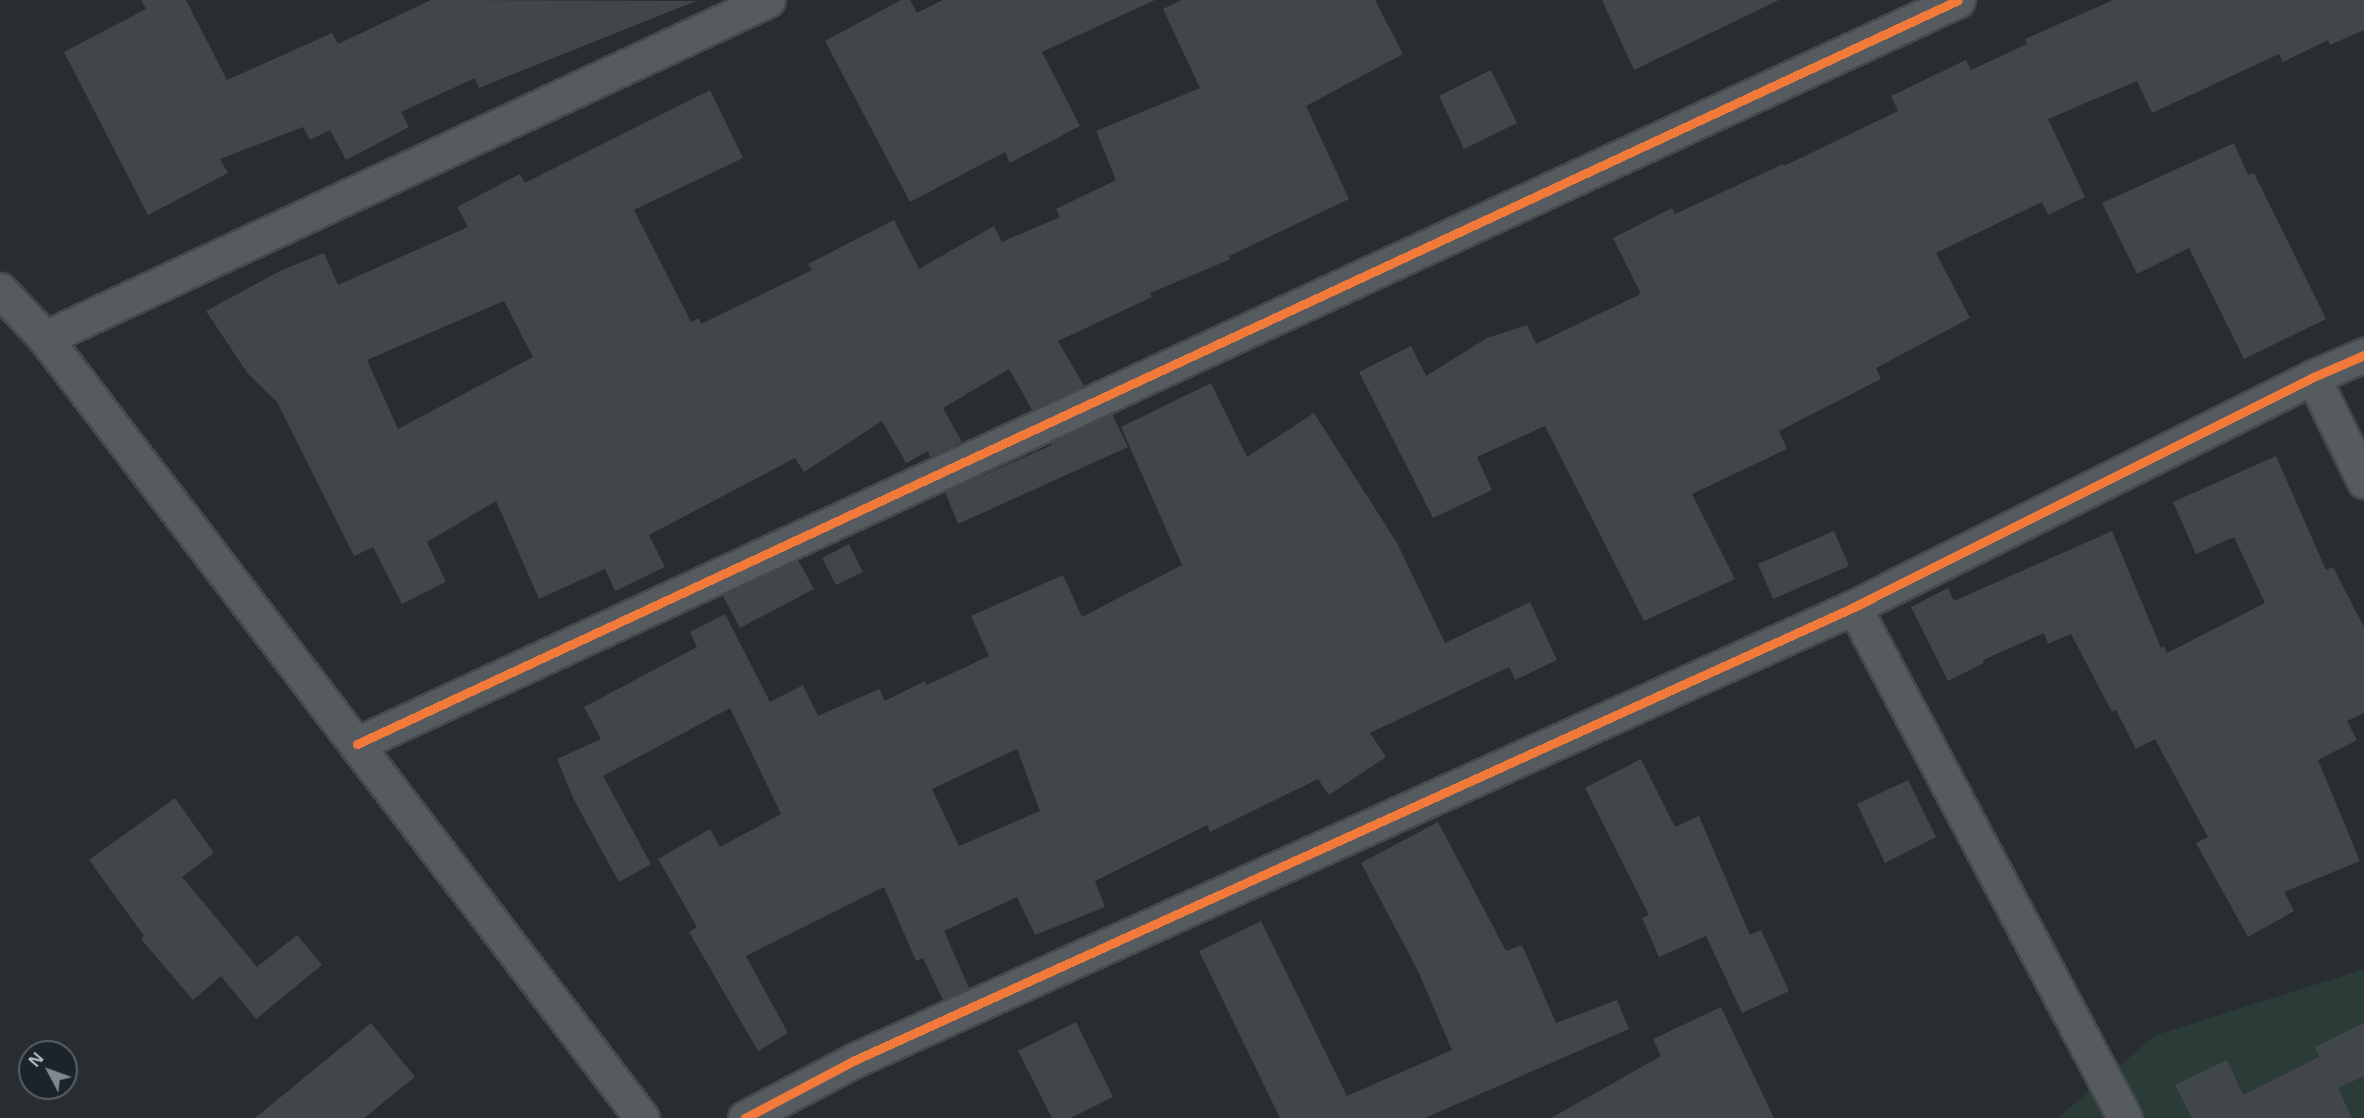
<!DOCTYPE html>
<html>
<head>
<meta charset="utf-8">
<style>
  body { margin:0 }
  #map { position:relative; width:2364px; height:1118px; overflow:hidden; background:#272d31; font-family:"Noto Sans",sans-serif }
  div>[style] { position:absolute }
  .green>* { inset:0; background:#2a3b38 }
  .building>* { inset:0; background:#414649 }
  .roads { filter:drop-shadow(2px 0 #44494c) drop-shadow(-2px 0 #44494c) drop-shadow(0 2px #44494c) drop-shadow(0 -2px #44494c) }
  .minor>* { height:33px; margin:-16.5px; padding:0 16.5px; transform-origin:16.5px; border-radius:16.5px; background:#565b60 }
  .tertiary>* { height:33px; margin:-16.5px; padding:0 16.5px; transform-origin:16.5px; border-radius:16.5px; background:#565b60 }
  .cycleway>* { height:9px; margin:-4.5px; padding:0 4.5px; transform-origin:4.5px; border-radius:4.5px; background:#f17a3a }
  span { translate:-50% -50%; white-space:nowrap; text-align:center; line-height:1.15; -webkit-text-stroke:4.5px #1c242a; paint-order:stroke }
  .north { position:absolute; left:18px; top:1040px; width:60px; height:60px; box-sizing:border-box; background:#1c242a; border:2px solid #586067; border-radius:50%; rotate:311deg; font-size:16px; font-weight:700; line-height:24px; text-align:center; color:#b1bbc2 }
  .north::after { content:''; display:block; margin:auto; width:21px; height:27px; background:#81898f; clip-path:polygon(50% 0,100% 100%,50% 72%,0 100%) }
</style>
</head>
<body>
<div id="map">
  <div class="green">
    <div style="clip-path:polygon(2364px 969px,2364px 1118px,2057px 1118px,2156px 1035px)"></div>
  </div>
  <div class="building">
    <div style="clip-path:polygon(141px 0,186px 0,227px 80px,332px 33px,338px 44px,431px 0,696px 1px,479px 88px,475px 78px,401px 112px,409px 127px,346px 160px,330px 130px,310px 140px,303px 127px,220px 159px,228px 173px,148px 215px,64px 52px,146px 9px)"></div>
    <div style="clip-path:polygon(901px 0,910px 0,917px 13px,943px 0,1155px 0,1042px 52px,1080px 126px,1010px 163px,1005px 152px,910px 202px,825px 41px)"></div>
    <div style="clip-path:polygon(evenodd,1181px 0,1375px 0,1403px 54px,1306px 106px,1349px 199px,1229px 256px,1231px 259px,1150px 293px,1152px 297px,1058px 341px,1084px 386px,1032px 410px,1009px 369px,943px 408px,962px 442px,930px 457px,928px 451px,906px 463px,882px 421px,804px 472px,795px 458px,649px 535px,665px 567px,615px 591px,605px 569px,539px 599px,496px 501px,427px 542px,446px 582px,402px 604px,373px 547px,354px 556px,277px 402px,248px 374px,206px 311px,282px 270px,324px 253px,338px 285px,468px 227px,457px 207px,520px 174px,525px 183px,710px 90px,743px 158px,634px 210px,691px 322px,699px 318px,701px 324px,812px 270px,808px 264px,894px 220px,919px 269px,994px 226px,1002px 242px,1060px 217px,1056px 209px,1116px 180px,1096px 131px,1200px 88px,1163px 9px,1181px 0,504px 301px,533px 357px,398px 429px,367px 360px,504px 301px)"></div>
    <div style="clip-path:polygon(1602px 0,1779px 0,1634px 70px)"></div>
    <div style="clip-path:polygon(2113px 0,2364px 0,2364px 30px,2330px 45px,2328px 40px,2283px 62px,2279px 54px,2152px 113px,2137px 81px,2048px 119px,2085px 197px,2048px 215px,2042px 202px,1936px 253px,1970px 318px,1876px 368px,1881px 379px,1779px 431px,1787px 449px,1692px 494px,1735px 579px,1644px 621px,1545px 426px,1477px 457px,1492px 490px,1433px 518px,1359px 372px,1411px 346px,1426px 376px,1487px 338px,1527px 325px,1536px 344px,1641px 294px,1613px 238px,1672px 208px,1675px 214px,1783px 164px,1784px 166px,1898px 111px,1891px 96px,1966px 60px,1971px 70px,2027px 44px,2025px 39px)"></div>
    <div style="clip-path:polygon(1491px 70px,1517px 123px,1464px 149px,1439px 96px)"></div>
    <div style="clip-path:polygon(2234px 143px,2248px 175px,2254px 173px,2326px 319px,2244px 359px,2189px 248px,2137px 274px,2102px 203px)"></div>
    <div style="clip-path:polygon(evenodd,1211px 383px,1247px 457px,1314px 413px,1397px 543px,1445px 643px,1530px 602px,1557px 660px,1515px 680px,1509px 667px,1370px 733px,1386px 757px,1329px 795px,1318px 779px,1210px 832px,1207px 825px,1095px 881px,1105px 907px,1035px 935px,1017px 897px,944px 931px,969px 988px,943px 1000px,923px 958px,916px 961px,884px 887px,746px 956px,788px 1033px,758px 1051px,689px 932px,697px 927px,658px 859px,710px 829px,720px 847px,781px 814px,730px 708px,603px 776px,651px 864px,619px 882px,574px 800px,557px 759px,601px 739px,584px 707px,697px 647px,690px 632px,725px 614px,770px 702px,803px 685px,818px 716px,879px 689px,885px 701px,925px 681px,927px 685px,989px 656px,971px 616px,1063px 575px,1082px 617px,1182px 565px,1121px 427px,1211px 383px,1017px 749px,1040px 811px,959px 846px,932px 789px,1017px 749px)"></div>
    <div style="clip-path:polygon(1112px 414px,1128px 447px,958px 524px,945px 492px,1052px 445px,1051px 442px)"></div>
    <div style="clip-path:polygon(2276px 456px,2326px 570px,2333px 567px,2364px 627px,2364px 713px,2347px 721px,2357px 740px,2318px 760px,2360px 861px,2284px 892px,2294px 911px,2248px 937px,2196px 843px,2208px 837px,2155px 739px,2136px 749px,2116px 710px,2112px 712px,2071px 634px,2048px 644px,2044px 633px,1983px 660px,1984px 663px,1948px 681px,1911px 607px,1948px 588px,1954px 601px,2112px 531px,2161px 648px,2164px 646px,2167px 653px,2265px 603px,2234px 537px,2196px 554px,2173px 502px)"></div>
    <div style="clip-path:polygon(1834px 531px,1849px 566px,1773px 599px,1758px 564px)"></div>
    <div style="clip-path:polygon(849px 544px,863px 572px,836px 585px,822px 558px)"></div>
    <div style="clip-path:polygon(798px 560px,814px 589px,740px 628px,723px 596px)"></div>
    <div style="clip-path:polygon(1641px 759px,1675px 827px,1699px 816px,1750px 935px,1761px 930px,1789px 991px,1742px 1013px,1706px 936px,1659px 957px,1642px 918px,1649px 915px,1585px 788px)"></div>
    <div style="clip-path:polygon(1908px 780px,1936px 837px,1885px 863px,1857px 804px)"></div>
    <div style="clip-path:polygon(175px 798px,214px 853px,182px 877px,257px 967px,297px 935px,322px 965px,256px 1019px,221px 976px,193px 1000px,141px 939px,144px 936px,89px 860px)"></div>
    <div style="clip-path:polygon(1438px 822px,1506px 951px,1522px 945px,1556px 1023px,1617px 1000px,1629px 1029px,1425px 1118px,1280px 1118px,1199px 951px,1261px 921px,1347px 1096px,1452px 1050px,1418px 971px,1361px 863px)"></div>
    <div style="clip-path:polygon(1721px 1007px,1774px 1118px,1551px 1118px,1661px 1056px,1653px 1039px)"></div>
    <div style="clip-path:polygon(1076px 1022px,1113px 1097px,1071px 1118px,1052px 1118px,1018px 1051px)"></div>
    <div style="clip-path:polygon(371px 1023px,415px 1077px,364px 1118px,255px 1118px)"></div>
    <div style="clip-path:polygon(2364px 1023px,2364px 1076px,2338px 1088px,2352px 1118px,2192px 1118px,2175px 1085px,2227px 1060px,2243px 1095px,2319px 1057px,2315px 1047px)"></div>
  </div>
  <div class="roads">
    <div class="minor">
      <div style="left:45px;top:338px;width:798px;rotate:-25.06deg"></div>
      <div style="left:2313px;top:377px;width:116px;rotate:63.9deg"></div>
      <div style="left:1854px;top:607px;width:578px;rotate:62.06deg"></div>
      <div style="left:357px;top:744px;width:1765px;rotate:-24.92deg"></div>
      <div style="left:745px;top:1118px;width:124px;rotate:-27.8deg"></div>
      <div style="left:855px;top:1060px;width:1097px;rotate:-24.39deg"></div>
      <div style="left:1854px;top:607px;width:513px;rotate:-26.61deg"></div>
      <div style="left:2313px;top:377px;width:56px;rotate:-23.3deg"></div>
    </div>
    <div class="tertiary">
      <div style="left:0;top:290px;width:66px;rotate:46.8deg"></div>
      <div style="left:45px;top:338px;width:982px;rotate:52.57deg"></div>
    </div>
  </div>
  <div class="cycleway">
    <div style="left:357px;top:744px;width:1765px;rotate:-24.92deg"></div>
    <div style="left:745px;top:1118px;width:124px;rotate:-27.8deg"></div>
    <div style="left:855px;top:1060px;width:1097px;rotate:-24.39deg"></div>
    <div style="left:1854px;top:607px;width:513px;rotate:-26.61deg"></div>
    <div style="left:2313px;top:377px;width:56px;rotate:-23.3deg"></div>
  </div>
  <div class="north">N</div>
</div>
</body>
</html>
